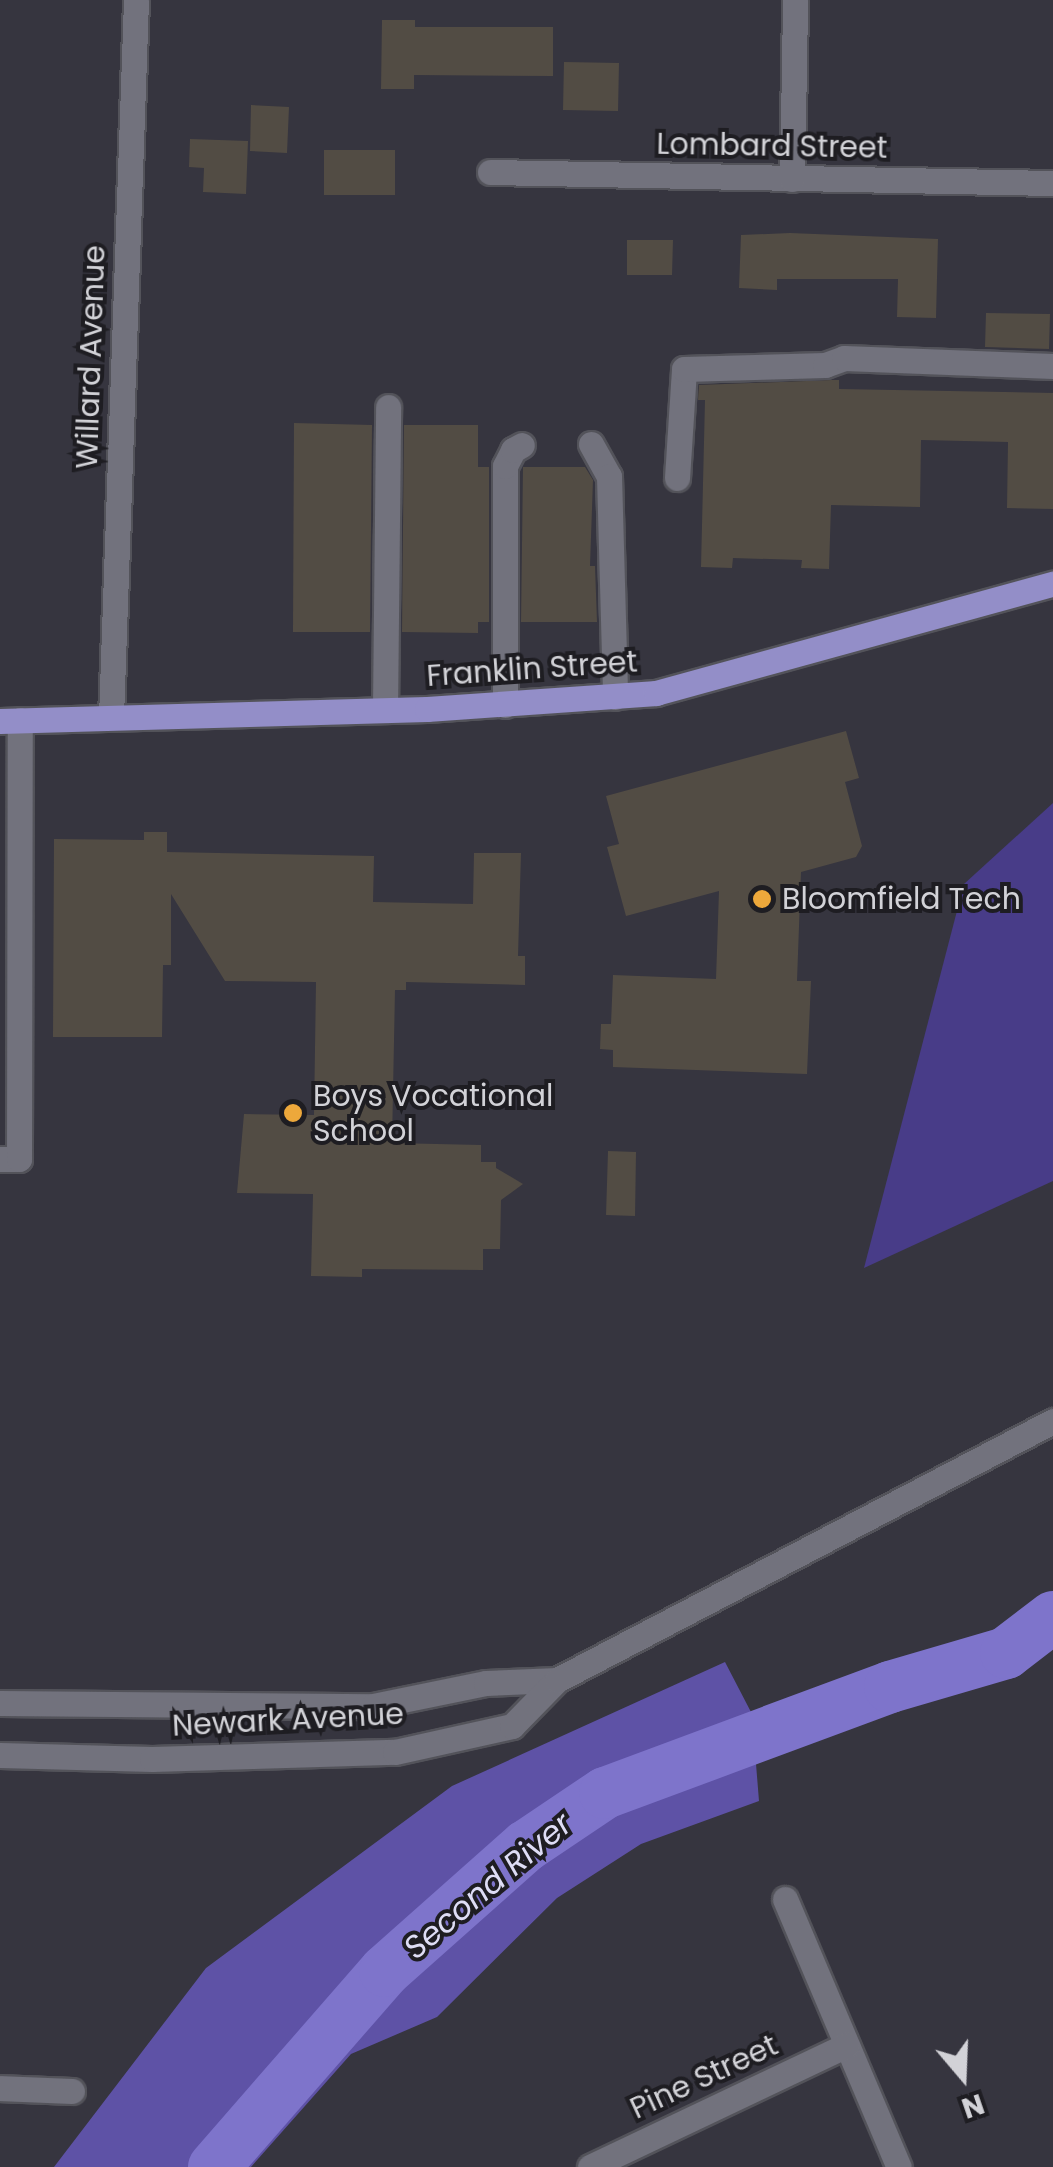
<!DOCTYPE html>
<html>
<head>
<meta charset="utf-8">
<style>
  body { margin:0 }
  #map { position:relative; width:1053px; height:2167px; overflow:hidden; background:#36353f; font-family:Poppins,sans-serif }
  div>[style] { position:absolute }
  .green>* { inset:0; background:#483c88 }
  .forest>* { inset:0; background:#5e52a6 }
  .river>* { height:52px; margin:-26px; padding:0 26px; transform-origin:26px; border-radius:26px; background:#7e74cb }
  .building>* { inset:0; background:#524c44 }
  .roads { filter:drop-shadow(2px 0 #53535a) drop-shadow(-2px 0 #53535a) drop-shadow(0 2px #53535a) drop-shadow(0 -2px #53535a) }
  .minor>* { height:25px; margin:-12.5px; padding:0 12.5px; transform-origin:12.5px; border-radius:12.5px; background:#72727d }
  .major>* { height:25px; margin:-12.5px; padding:0 12.5px; transform-origin:12.5px; border-radius:12.5px; background:#938ec8 }
  .dots>* { width:28px; height:28px; translate:-50% -50%; box-sizing:border-box; border:5px solid #1e1d22; border-radius:50% }
  span { translate:-50% -50%; white-space:nowrap; text-align:center; line-height:1.15; -webkit-text-stroke:8px #1e1d22; paint-order:stroke }
  .street-label { font-size:30px; color:#d2d2d7 }
  .poi-label { font-size:30px; color:#d2d2d7 }
  .left { translate:0 -50%; text-align:left }
  .water-label { font-size:32px; color:#deddf5; font-style:italic }
  .north { position:absolute; left:913px; top:2027px; width:100px; height:100px; -webkit-text-stroke:8px #1e1d22; paint-order:stroke; rotate:161deg; font-size:28px; font-weight:700; line-height:40px; text-align:center; color:#d2d2d7 }
  .north::after { content:''; display:block; margin:auto; width:35px; height:45px; background:#d2d2d7; clip-path:polygon(50% 0,100% 100%,50% 72%,0 100%) }
</style>
</head>
<body>
<div id="map">
  <div class="green">
    <div style="clip-path:polygon(1053px 803px,1053px 1181px,864px 1268px,964px 884px)"></div>
  </div>
  <div class="forest">
    <div style="clip-path:polygon(725px 1662px,752px 1714px,759px 1801px,641px 1844px,557px 1898px,437px 2017px,351px 2054px,251px 2167px,54px 2167px,206px 1968px,452px 1786px)"></div>
  </div>
  <div class="river">
    <div style="left:214px;top:2167px;width:260px;rotate:-48.9deg"></div>
    <div style="left:385px;top:1971px;width:188px;rotate:-41.6deg"></div>
    <div style="left:526px;top:1846px;width:95px;rotate:-33.9deg"></div>
    <div style="left:605px;top:1793px;width:304px;rotate:-20.4deg"></div>
    <div style="left:890px;top:1687px;width:121px;rotate:-16.3deg"></div>
    <div style="left:1006px;top:1653px;width:59px;rotate:-37.5deg"></div>
  </div>
  <div class="building">
    <div style="clip-path:polygon(382px 20px,415px 20px,415px 27px,553px 27px,553px 76px,414px 75px,414px 89px,381px 89px)"></div>
    <div style="clip-path:polygon(564px 62px,619px 63px,618px 111px,563px 110px)"></div>
    <div style="clip-path:polygon(251px 105px,289px 107px,287px 153px,250px 151px)"></div>
    <div style="clip-path:polygon(190px 139px,248px 141px,246px 194px,203px 192px,204px 168px,189px 167px)"></div>
    <div style="clip-path:polygon(324px 150px,395px 150px,395px 195px,324px 195px)"></div>
    <div style="clip-path:polygon(790px 233px,938px 239px,936px 318px,897px 317px,898px 279px,777px 279px,777px 290px,739px 288px,741px 235px)"></div>
    <div style="clip-path:polygon(627px 240px,673px 240px,672px 275px,627px 275px)"></div>
    <div style="clip-path:polygon(986px 313px,1050px 314px,1049px 349px,985px 347px)"></div>
    <div style="clip-path:polygon(832px 380px,839px 380px,839px 389px,1053px 393px,1053px 509px,1007px 508px,1008px 442px,921px 440px,920px 507px,831px 505px,829px 569px,801px 568px,802px 560px,733px 558px,732px 568px,701px 567px,705px 400px,698px 400px,699px 385px)"></div>
    <div style="clip-path:polygon(294px 423px,372px 425px,370px 632px,293px 632px)"></div>
    <div style="clip-path:polygon(404px 425px,478px 425px,478px 467px,489px 467px,489px 622px,478px 622px,478px 633px,402px 632px)"></div>
    <div style="clip-path:polygon(523px 467px,585px 467px,593px 480px,590px 566px,595px 566px,597px 622px,521px 622px)"></div>
    <div style="clip-path:polygon(846px 731px,859px 778px,845px 782px,862px 846px,856px 857px,801px 872px,797px 981px,811px 981px,807px 1074px,613px 1067px,613px 1050px,600px 1049px,601px 1024px,611px 1024px,613px 975px,716px 979px,719px 891px,626px 916px,607px 847px,619px 844px,606px 796px)"></div>
    <div style="clip-path:polygon(144px 832px,167px 832px,167px 852px,374px 856px,373px 902px,473px 904px,474px 853px,521px 853px,518px 956px,525px 956px,525px 985px,406px 982px,406px 990px,395px 990px,392px 1143px,481px 1145px,481px 1162px,496px 1162px,496px 1168px,523px 1184px,501px 1200px,500px 1249px,483px 1249px,483px 1270px,362px 1269px,362px 1277px,311px 1276px,313px 1194px,237px 1193px,244px 1114px,314px 1115px,316px 982px,225px 981px,171px 894px,171px 965px,163px 965px,162px 1037px,53px 1037px,54px 839px,144px 840px)"></div>
    <div style="clip-path:polygon(608px 1151px,636px 1152px,635px 1216px,606px 1215px)"></div>
  </div>
  <div class="roads">
    <div class="minor">
      <div style="left:490px;top:172px;width:563px;rotate:1.12deg"></div>
      <div style="left:792px;top:179px;width:179px;rotate:-89deg"></div>
      <div style="left:591px;top:444px;width:37px;rotate:61deg"></div>
      <div style="left:609px;top:476px;width:221px;rotate:88.4deg"></div>
      <div style="left:677px;top:478px;width:109px;rotate:-86.3deg"></div>
      <div style="left:684px;top:369px;width:141px;rotate:-1.6deg"></div>
      <div style="left:825px;top:365px;width:20px;rotate:-20deg"></div>
      <div style="left:844px;top:358px;width:209px;rotate:2.2deg"></div>
      <div style="left:505px;top:705px;width:239px;rotate:-90deg"></div>
      <div style="left:505px;top:466px;width:18px;rotate:-63deg"></div>
      <div style="left:513px;top:450px;width:10px;rotate:-29deg"></div>
      <div style="left:385px;top:710px;width:303px;rotate:-89.4deg"></div>
      <div style="left:111px;top:717px;width:717px;rotate:-88deg"></div>
      <div style="left:0;top:1159px;width:19px"></div>
      <div style="left:19px;top:1159px;width:439px;rotate:-89.9deg"></div>
      <div style="left:0;top:1703px;width:373px;rotate:0.5deg"></div>
      <div style="left:373px;top:1706px;width:115px;rotate:-11.5deg"></div>
      <div style="left:486px;top:1683px;width:71px;rotate:-2.4deg"></div>
      <div style="left:0;top:1755px;width:152px;rotate:1.5deg"></div>
      <div style="left:152px;top:1759px;width:243px;rotate:-1.7deg"></div>
      <div style="left:395px;top:1752px;width:120px;rotate:-12.5deg"></div>
      <div style="left:512px;top:1726px;width:64px;rotate:-45.6deg"></div>
      <div style="left:557px;top:1680px;width:560px;rotate:-27.57deg"></div>
      <div style="left:785px;top:1899px;width:291px;rotate:67deg"></div>
      <div style="left:0;top:2088px;width:72px;rotate:2.4deg"></div>
      <div style="left:590px;top:2167px;width:284px;rotate:-25.4deg"></div>
    </div>
    <div class="major">
      <div style="left:0;top:721px;width:427px;rotate:-1.6deg"></div>
      <div style="left:427px;top:709px;width:230px;rotate:-4deg"></div>
      <div style="left:656px;top:693px;width:412px;rotate:-15.4deg"></div>
    </div>
  </div>
  <div class="dots">
    <div style="left:762px;top:899px;background:#eda83b"></div>
    <div style="left:293px;top:1113px;background:#eda83b"></div>
  </div>
  <div class="street-label">
    <span style="left:772px;top:146px;rotate:1deg">Lombard Street</span>
    <span style="left:91px;top:357px;rotate:-88deg">Willard Avenue</span>
    <span style="left:532px;top:669px;rotate:-4deg">Franklin Street</span>
    <span style="left:288px;top:1720px;rotate:-3deg">Newark Avenue</span>
    <span style="left:704px;top:2077px;rotate:-25deg">Pine Street</span>
  </div>
  <div class="poi-label">
    <span class="left" style="left:782px;top:899px">Bloomfield Tech</span>
    <span class="left" style="left:313px;top:1113px">Boys Vocational<br>School</span>
  </div>
  <div class="water-label">
    <span style="left:488px;top:1886px;rotate:-40deg">Second River</span>
  </div>
  <div class="north">N</div>
</div>
</body>
</html>
